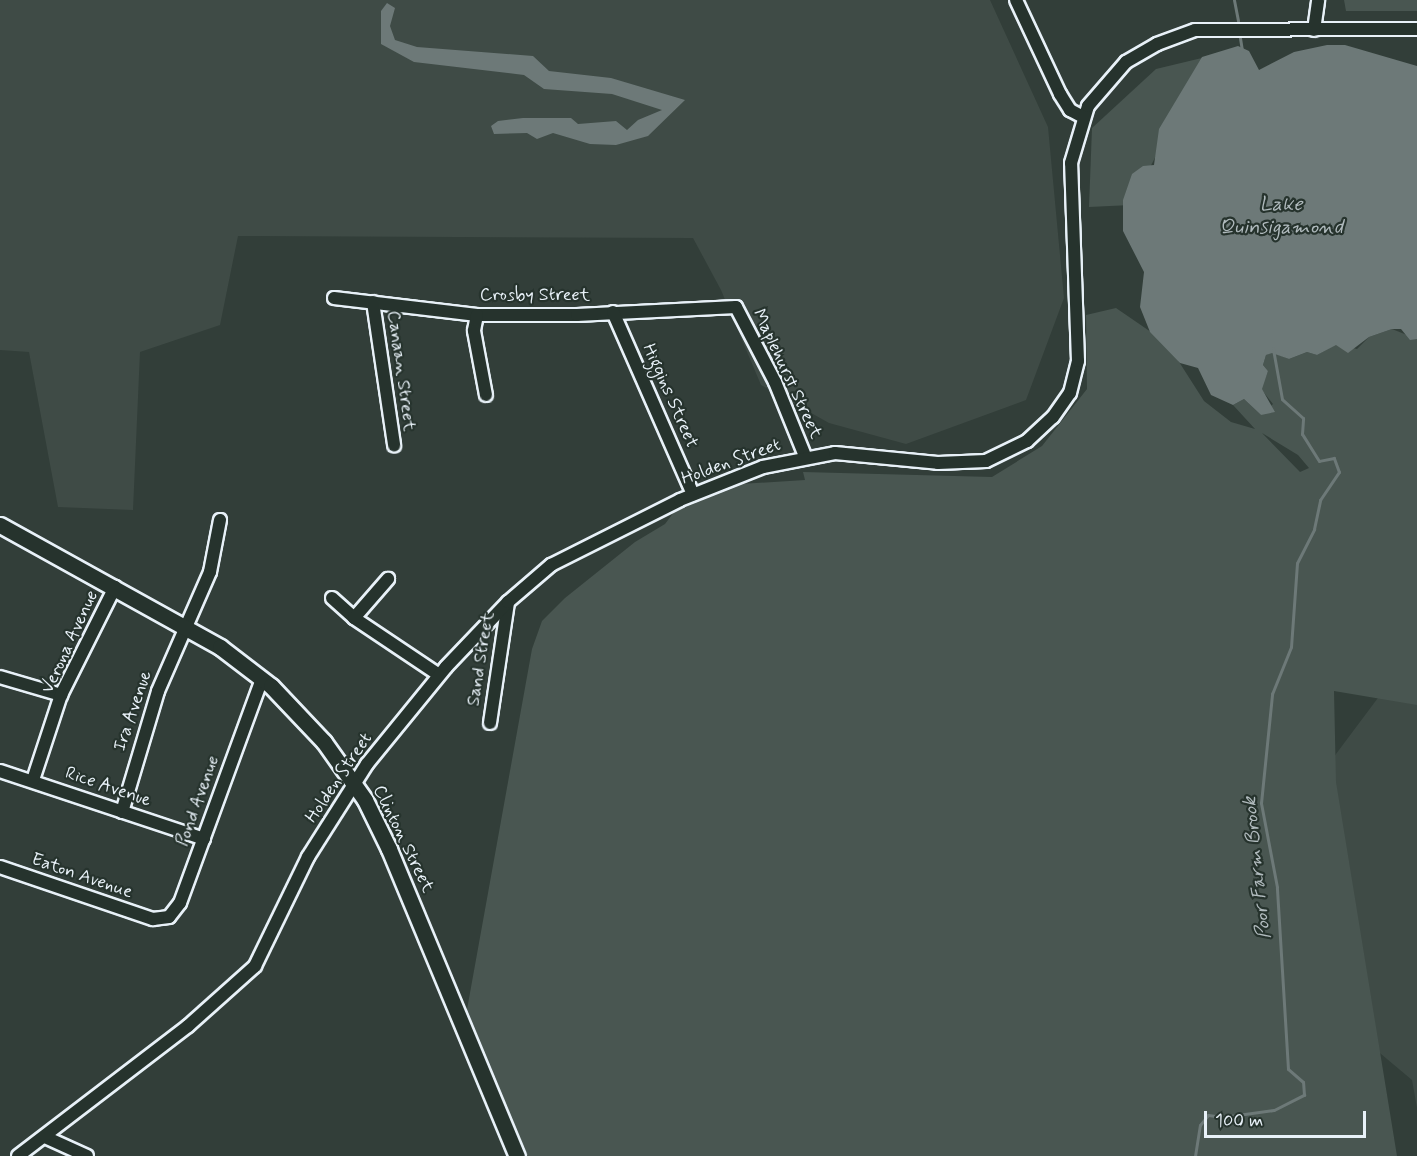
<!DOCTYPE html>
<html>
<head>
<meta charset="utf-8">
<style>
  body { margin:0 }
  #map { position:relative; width:1417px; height:1156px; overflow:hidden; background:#323e39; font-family:Mynerve,sans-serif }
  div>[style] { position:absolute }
  .built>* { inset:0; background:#3f4b46 }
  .green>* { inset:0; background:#495651 }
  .water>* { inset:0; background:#6d7978 }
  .stream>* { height:3px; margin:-1.5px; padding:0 1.5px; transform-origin:1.5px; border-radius:1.5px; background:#6d7978 }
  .roads { filter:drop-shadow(2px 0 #e8f1f8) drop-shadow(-2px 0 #e8f1f8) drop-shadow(0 2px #e8f1f8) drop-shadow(0 -2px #e8f1f8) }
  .minor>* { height:12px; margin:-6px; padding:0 6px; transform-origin:6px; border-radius:6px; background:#26332d }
  .major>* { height:15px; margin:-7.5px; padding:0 7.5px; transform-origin:7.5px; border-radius:7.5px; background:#26332d }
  span { translate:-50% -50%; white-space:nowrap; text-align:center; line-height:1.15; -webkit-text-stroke:4.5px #26332d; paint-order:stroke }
  .street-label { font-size:18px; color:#e8f1f8 }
  .water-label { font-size:20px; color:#b1bbbe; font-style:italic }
  .scale { position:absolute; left:1204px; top:1111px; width:162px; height:27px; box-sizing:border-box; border:3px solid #e8f1f8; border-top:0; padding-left:8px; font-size:18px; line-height:21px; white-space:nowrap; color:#e8f1f8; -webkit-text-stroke:4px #26332d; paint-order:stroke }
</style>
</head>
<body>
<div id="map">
  <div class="built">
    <div style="clip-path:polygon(0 0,990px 0,1048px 127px,1064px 298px,1026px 400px,906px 444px,829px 423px,761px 385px,721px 290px,693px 238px,238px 236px,220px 325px,140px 352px,133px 510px,58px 507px,29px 352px,0 350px)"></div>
    <div style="clip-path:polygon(1413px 651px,1417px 652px,1417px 1108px,1412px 1080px,1356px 1033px,1333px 758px)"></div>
  </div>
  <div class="green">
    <div style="clip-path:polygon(1344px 0,1417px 0,1417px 11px,1346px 11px)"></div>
    <div style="clip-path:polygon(1206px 57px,1131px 205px,1089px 207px,1092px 128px,1156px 69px)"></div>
    <div style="clip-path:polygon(evenodd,1116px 308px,1167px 343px,1204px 401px,1231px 422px,1255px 429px,1233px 405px,1244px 399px,1261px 415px,1273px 404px,1261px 389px,1268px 371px,1263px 365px,1266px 355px,1272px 352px,1289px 359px,1307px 352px,1317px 355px,1336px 344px,1357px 349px,1369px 337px,1392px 329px,1417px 339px,1417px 705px,1334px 691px,1336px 782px,1397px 1156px,528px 1156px,466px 1015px,532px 649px,542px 621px,565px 598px,635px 542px,665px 524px,674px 512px,740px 484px,805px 480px,803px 472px,992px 477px,1042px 446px,1087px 389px,1086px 315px,1116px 308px,1262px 433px,1298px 455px,1309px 468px,1300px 472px,1262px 433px)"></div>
  </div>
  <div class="water">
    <div style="clip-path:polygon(387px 3px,395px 8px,390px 26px,395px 40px,417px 47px,533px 56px,549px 71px,611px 78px,685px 100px,648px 136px,616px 145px,590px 144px,553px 133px,537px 139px,527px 133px,494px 134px,491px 126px,498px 121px,523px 118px,571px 118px,578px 124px,616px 121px,627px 130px,638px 120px,662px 110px,612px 94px,544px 89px,524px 75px,414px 62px,381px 44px,381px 11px)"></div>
    <div style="clip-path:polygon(1327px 45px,1345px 45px,1417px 66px,1417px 339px,1410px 340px,1401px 329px,1392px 329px,1369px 337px,1348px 353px,1336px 345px,1317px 355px,1307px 352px,1289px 359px,1272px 353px,1266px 355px,1263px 365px,1268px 371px,1262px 389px,1275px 412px,1261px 415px,1244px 399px,1233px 405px,1211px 395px,1198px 368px,1180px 363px,1150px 332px,1140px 307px,1144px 272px,1123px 231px,1123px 200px,1132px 174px,1143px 166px,1154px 165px,1159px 129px,1202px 57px,1238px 46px,1249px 51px,1259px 70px,1294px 52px)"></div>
  </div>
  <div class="stream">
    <div style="left:1234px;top:0;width:21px;rotate:79deg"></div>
    <div style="left:1240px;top:38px;width:13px;rotate:81deg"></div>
    <div style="left:1195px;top:1156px;width:31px;rotate:-81deg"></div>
    <div style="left:1200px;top:1125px;width:13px;rotate:-51deg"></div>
    <div style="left:1208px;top:1115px;width:15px;rotate:8deg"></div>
    <div style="left:1223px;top:1117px;width:51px;rotate:-7.8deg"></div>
    <div style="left:1274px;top:1110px;width:34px;rotate:-27deg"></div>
    <div style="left:1304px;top:1095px;width:13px;rotate:-94deg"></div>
    <div style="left:1303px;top:1082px;width:20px;rotate:-139deg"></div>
    <div style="left:1288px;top:1069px;width:182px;rotate:-93.5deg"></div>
    <div style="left:1277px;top:887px;width:86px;rotate:-100.8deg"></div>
    <div style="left:1261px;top:803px;width:110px;rotate:-84.2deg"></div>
    <div style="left:1272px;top:694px;width:51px;rotate:-68deg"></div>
    <div style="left:1291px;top:647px;width:84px;rotate:-85.9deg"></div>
    <div style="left:1297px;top:563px;width:38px;rotate:-63deg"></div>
    <div style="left:1314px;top:529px;width:30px;rotate:-78deg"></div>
    <div style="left:1320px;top:500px;width:34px;rotate:-56deg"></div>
    <div style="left:1339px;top:472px;width:15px;rotate:-110deg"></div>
    <div style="left:1334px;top:458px;width:15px;rotate:169deg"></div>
    <div style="left:1319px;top:461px;width:32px;rotate:-122deg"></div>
    <div style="left:1302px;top:434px;width:16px;rotate:-86deg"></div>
    <div style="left:1303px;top:418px;width:28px;rotate:-138deg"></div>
    <div style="left:1282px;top:399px;width:51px;rotate:-100.2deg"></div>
  </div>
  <div class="roads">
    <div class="minor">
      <div style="left:1016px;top:0;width:104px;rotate:64.9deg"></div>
      <div style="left:1060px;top:94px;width:19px;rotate:58deg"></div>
      <div style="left:1070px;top:110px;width:15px;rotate:28deg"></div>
      <div style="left:1314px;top:30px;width:30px;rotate:-82deg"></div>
      <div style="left:334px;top:298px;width:144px;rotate:6.8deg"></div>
      <div style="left:477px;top:315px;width:100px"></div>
      <div style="left:577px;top:315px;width:159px;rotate:-2.9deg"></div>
      <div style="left:736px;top:307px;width:85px;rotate:62.5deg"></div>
      <div style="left:775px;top:382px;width:80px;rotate:67.9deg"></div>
      <div style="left:373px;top:302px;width:145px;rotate:81.6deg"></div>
      <div style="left:613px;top:312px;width:199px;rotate:66.3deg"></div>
      <div style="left:477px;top:315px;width:16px;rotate:101deg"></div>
      <div style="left:474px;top:331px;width:65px;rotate:79.4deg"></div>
      <div style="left:332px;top:598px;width:30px;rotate:42deg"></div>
      <div style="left:354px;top:618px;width:102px;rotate:33.8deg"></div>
      <div style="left:354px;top:618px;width:52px;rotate:-48.9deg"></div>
      <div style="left:0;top:677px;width:64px;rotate:16.4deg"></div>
      <div style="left:490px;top:723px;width:122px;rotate:-81.5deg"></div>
      <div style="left:0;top:771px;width:215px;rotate:18.4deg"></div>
      <div style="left:33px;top:780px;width:89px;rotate:-71.8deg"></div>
      <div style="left:61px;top:695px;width:121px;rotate:-63.4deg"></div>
      <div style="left:122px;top:812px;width:126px;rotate:-73.4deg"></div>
      <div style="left:158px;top:691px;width:130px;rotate:-66.4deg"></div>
      <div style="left:210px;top:572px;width:53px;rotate:-79.1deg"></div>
      <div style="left:0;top:867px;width:162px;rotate:18.8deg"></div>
      <div style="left:153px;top:919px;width:16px;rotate:-7deg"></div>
      <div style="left:169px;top:917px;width:18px;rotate:-52deg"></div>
      <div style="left:180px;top:903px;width:239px;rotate:-69.9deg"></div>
      <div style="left:45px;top:1137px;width:46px;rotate:24.3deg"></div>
      <div style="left:18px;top:1156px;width:214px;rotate:-37.4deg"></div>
      <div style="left:188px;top:1026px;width:90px;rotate:-41.8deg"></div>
      <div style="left:255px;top:966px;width:121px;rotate:-64.1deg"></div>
      <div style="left:308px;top:857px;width:110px;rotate:-57.6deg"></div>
      <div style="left:367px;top:764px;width:125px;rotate:-50.8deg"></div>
      <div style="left:446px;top:667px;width:90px;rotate:-46.4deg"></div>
      <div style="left:508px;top:602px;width:57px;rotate:-40.7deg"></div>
      <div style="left:551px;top:565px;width:144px;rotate:-26.7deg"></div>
      <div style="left:680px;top:500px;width:89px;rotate:-21.7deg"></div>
      <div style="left:763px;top:467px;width:73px;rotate:-11deg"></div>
      <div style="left:835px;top:453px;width:103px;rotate:5.5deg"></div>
      <div style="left:938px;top:463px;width:48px;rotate:-2.4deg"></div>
      <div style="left:986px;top:461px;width:46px;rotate:-26deg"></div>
      <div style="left:1027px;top:441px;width:35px;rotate:-43deg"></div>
      <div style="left:1053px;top:417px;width:29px;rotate:-55deg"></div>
      <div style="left:1070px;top:393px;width:33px;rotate:-76deg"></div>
      <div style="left:1078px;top:361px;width:198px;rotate:-92deg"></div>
      <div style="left:1071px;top:163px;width:59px;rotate:-73.4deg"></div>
      <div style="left:1088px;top:106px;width:58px;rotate:-49.2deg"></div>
      <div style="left:1126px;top:62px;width:36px;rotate:-30deg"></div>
      <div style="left:1157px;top:44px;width:40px;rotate:-20.2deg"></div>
      <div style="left:1195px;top:30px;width:222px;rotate:-0.3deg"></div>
    </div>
    <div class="major">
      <div style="left:0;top:525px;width:252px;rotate:29deg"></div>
      <div style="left:220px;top:647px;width:64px;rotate:37.4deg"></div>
      <div style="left:271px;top:686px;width:77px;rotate:46.6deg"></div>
      <div style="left:324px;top:742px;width:71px;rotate:54.7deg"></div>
      <div style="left:365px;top:800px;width:55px;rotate:63.9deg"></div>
      <div style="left:389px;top:849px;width:333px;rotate:67.4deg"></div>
    </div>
  </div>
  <div class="street-label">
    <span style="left:535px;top:295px">Crosby Street</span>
    <span style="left:401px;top:371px;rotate:82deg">Canaan Street</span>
    <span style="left:787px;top:374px;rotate:65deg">Maplehurst Street</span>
    <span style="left:670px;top:396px;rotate:66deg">Higgins Street</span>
    <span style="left:731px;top:462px;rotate:-20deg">Holden Street</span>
    <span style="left:70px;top:642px;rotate:-65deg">Verona Avenue</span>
    <span style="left:481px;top:659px;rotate:-81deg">Sand Street</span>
    <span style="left:133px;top:711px;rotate:-71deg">Ira Avenue</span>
    <span style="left:339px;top:778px;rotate:-56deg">Holden Street</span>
    <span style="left:108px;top:787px;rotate:19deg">Rice Avenue</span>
    <span style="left:198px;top:801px;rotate:-70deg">Pond Avenue</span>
    <span style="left:403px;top:839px;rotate:64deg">Clinton Street</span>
    <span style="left:82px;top:876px;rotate:19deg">Eaton Avenue</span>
  </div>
  <div class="water-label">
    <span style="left:1281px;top:216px">Lake<br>Quinsigamond</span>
    <span style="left:1257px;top:868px;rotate:-96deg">Poor Farm Brook</span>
  </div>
  <div class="scale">100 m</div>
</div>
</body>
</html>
